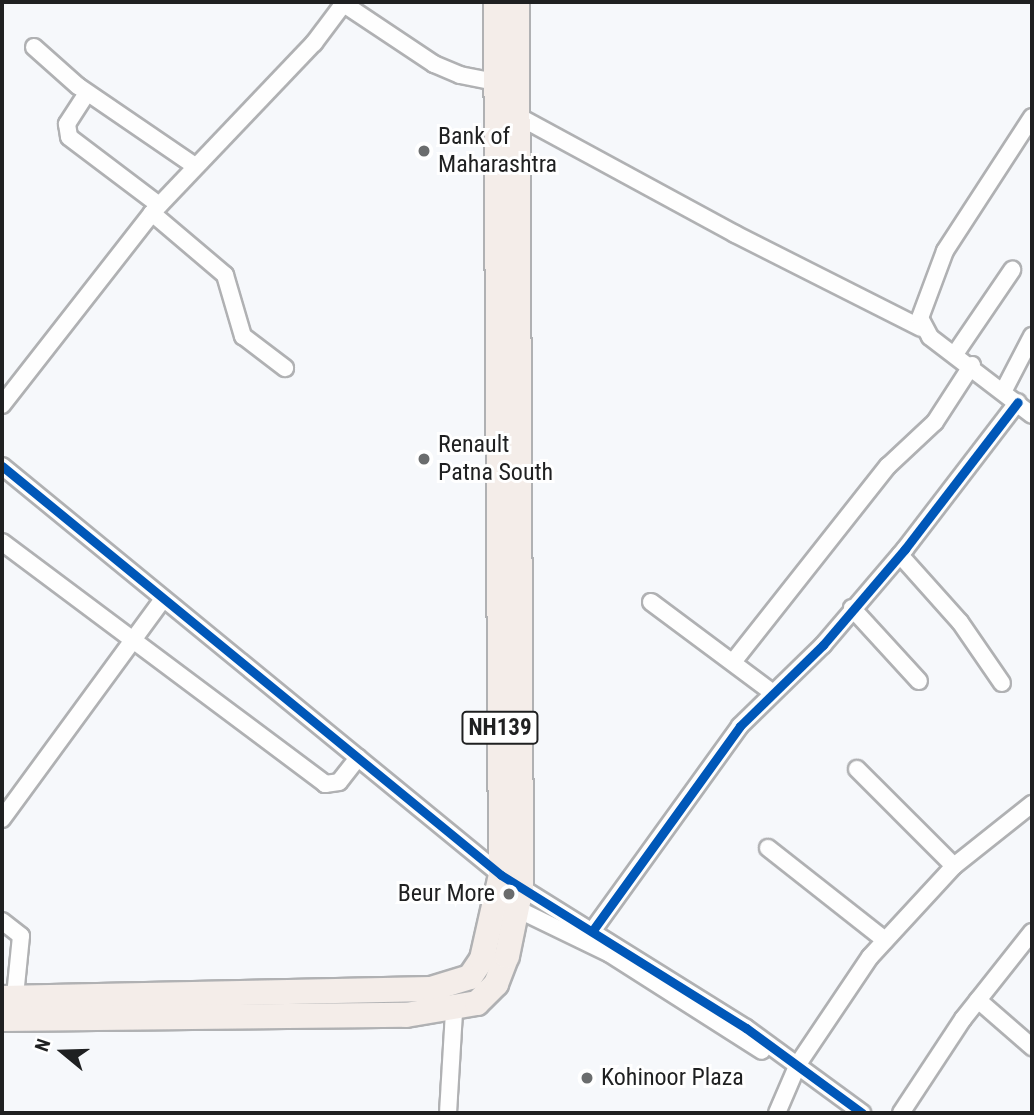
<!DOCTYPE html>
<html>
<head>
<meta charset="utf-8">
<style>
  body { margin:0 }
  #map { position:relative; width:1034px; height:1115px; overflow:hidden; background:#f6f8fb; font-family:"Roboto Condensed",sans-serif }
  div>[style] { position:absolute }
  .roads { filter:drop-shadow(2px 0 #b0b1b3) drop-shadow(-2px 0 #b0b1b3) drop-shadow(0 2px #b0b1b3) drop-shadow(0 -2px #b0b1b3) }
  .minor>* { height:16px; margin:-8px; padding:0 8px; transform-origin:8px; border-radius:8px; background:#fefefe }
  .trunk>* { height:24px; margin:-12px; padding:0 12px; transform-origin:12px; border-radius:12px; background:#f4ede9 }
  .cycleway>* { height:9px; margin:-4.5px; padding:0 4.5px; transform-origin:4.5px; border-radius:4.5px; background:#0057b8 }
  .dots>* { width:19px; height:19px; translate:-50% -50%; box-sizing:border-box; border:4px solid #fff; border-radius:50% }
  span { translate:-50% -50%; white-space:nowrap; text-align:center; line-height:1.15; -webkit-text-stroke:6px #fff; paint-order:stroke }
  .shield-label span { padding:2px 5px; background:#fff; border:2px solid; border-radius:5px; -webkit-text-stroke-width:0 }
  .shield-label { font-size:23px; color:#1f2021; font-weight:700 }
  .poi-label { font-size:24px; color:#1f2021 }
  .left { translate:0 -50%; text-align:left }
  .right { translate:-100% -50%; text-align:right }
  .frame { position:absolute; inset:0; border:4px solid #1f2021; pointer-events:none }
  .north { position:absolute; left:28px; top:1017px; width:70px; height:70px; -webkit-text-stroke:5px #fff; paint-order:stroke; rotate:289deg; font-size:19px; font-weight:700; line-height:28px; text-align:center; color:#1f2021 }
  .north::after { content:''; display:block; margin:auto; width:24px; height:32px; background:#1f2021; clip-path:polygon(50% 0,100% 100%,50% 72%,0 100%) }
</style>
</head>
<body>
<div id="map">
  <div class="roads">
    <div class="minor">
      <div style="left:341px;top:2px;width:112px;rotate:33.7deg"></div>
      <div style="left:434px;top:64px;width:28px;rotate:23deg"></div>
      <div style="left:460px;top:75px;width:47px;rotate:11.1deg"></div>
      <div style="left:34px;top:47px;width:59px;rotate:41.6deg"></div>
      <div style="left:78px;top:86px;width:142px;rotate:34.4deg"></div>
      <div style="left:87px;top:93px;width:37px;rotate:123deg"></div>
      <div style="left:67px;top:124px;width:13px;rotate:81deg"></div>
      <div style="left:69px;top:137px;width:113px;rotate:37.1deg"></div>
      <div style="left:518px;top:116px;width:247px;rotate:28.5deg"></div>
      <div style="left:735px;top:234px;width:208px;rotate:26.8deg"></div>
      <div style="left:1032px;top:117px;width:160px;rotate:123deg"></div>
      <div style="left:945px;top:251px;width:72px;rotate:110.5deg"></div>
      <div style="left:920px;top:318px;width:21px;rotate:62deg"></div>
      <div style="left:930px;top:337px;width:128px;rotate:37.4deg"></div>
      <div style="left:152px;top:213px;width:96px;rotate:40.3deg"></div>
      <div style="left:225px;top:275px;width:64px;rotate:73.6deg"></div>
      <div style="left:243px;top:336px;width:53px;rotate:37.3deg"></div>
      <div style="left:955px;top:354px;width:102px;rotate:-55.8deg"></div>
      <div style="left:1004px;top:390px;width:61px;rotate:-62.6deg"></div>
      <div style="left:2px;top:405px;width:244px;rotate:-52deg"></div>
      <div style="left:152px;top:213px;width:235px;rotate:-46.4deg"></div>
      <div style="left:314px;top:43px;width:50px;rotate:-53.1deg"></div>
      <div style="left:2px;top:466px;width:645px;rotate:39.34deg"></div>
      <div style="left:501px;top:875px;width:289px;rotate:32deg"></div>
      <div style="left:746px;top:1028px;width:144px;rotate:36.2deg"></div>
      <div style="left:2px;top:542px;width:404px;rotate:36.8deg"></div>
      <div style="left:325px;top:784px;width:14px;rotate:-8deg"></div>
      <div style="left:339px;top:782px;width:31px;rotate:-52deg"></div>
      <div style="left:900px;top:555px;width:90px;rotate:48.2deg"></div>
      <div style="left:960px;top:622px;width:74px;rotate:55.5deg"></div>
      <div style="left:651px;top:602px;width:152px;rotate:36.7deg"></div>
      <div style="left:852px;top:608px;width:99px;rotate:47.5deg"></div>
      <div style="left:733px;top:662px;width:250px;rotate:-51.7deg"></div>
      <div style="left:888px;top:466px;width:64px;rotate:-43.1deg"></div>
      <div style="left:935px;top:422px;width:68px;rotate:-57deg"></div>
      <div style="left:857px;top:769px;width:137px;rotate:45deg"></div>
      <div style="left:2px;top:819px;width:273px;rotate:-53.8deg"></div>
      <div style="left:768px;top:848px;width:149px;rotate:38.2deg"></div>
      <div style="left:509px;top:905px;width:112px;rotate:25.9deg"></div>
      <div style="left:610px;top:954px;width:180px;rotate:32.5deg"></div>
      <div style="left:2px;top:921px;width:24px;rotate:38deg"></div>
      <div style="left:21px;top:936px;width:70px;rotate:95.7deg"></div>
      <div style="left:593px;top:930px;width:251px;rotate:-54.2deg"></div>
      <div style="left:740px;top:726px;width:116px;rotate:-44.3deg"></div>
      <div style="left:823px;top:645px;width:126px;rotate:-49.5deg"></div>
      <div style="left:905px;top:549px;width:185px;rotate:-52.5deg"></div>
      <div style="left:978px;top:1000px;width:72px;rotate:41deg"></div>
      <div style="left:448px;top:1113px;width:102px;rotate:-86.6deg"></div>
      <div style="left:777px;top:1113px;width:53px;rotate:-66.8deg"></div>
      <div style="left:798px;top:1064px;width:129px;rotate:-56.1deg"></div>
      <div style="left:870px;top:957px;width:124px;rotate:-47.3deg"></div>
      <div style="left:954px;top:866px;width:100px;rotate:-38.5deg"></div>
      <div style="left:901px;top:1113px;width:113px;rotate:-56.6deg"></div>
      <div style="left:963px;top:1019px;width:111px;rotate:-51.6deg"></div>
    </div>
    <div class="trunk">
      <div style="left:2px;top:998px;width:429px;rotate:-1.2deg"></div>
      <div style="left:431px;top:989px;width:41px;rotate:-17.1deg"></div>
      <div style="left:470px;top:977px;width:22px;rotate:-56deg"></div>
      <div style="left:482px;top:959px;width:86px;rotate:-77.3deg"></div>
      <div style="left:501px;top:875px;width:873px;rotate:-90.33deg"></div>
      <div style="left:2px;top:1019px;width:404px;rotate:-0.6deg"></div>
      <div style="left:406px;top:1015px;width:72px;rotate:-9.6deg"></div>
      <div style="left:477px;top:1003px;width:27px;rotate:-45deg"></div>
      <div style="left:496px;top:984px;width:30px;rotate:-69deg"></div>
      <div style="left:507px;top:956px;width:69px;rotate:-78.4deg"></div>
      <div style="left:521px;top:888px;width:886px;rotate:-90.26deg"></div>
    </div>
  </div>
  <div class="cycleway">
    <div style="left:2px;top:466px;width:645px;rotate:39.34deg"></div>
    <div style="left:501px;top:875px;width:289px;rotate:32deg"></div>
    <div style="left:746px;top:1028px;width:144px;rotate:36.2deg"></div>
    <div style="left:593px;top:930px;width:251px;rotate:-54.2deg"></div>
    <div style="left:740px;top:726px;width:116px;rotate:-44.3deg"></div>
    <div style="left:823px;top:645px;width:126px;rotate:-49.5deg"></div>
    <div style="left:905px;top:549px;width:185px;rotate:-52.5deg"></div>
  </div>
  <div class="dots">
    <div style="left:424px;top:151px;background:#6a6c6d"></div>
    <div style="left:424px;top:459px;background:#6a6c6d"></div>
    <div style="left:509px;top:894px;background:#6a6c6d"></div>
    <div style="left:587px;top:1078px;background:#6a6c6d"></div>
  </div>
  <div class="shield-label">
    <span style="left:500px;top:728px">NH139</span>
  </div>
  <div class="poi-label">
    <span class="left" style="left:438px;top:151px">Bank of<br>Maharashtra</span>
    <span class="left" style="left:438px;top:459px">Renault<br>Patna South</span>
    <span class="right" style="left:495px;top:894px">Beur More</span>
    <span class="left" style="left:601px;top:1078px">Kohinoor Plaza</span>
  </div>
  <div class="frame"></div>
  <div class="north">N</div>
</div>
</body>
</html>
